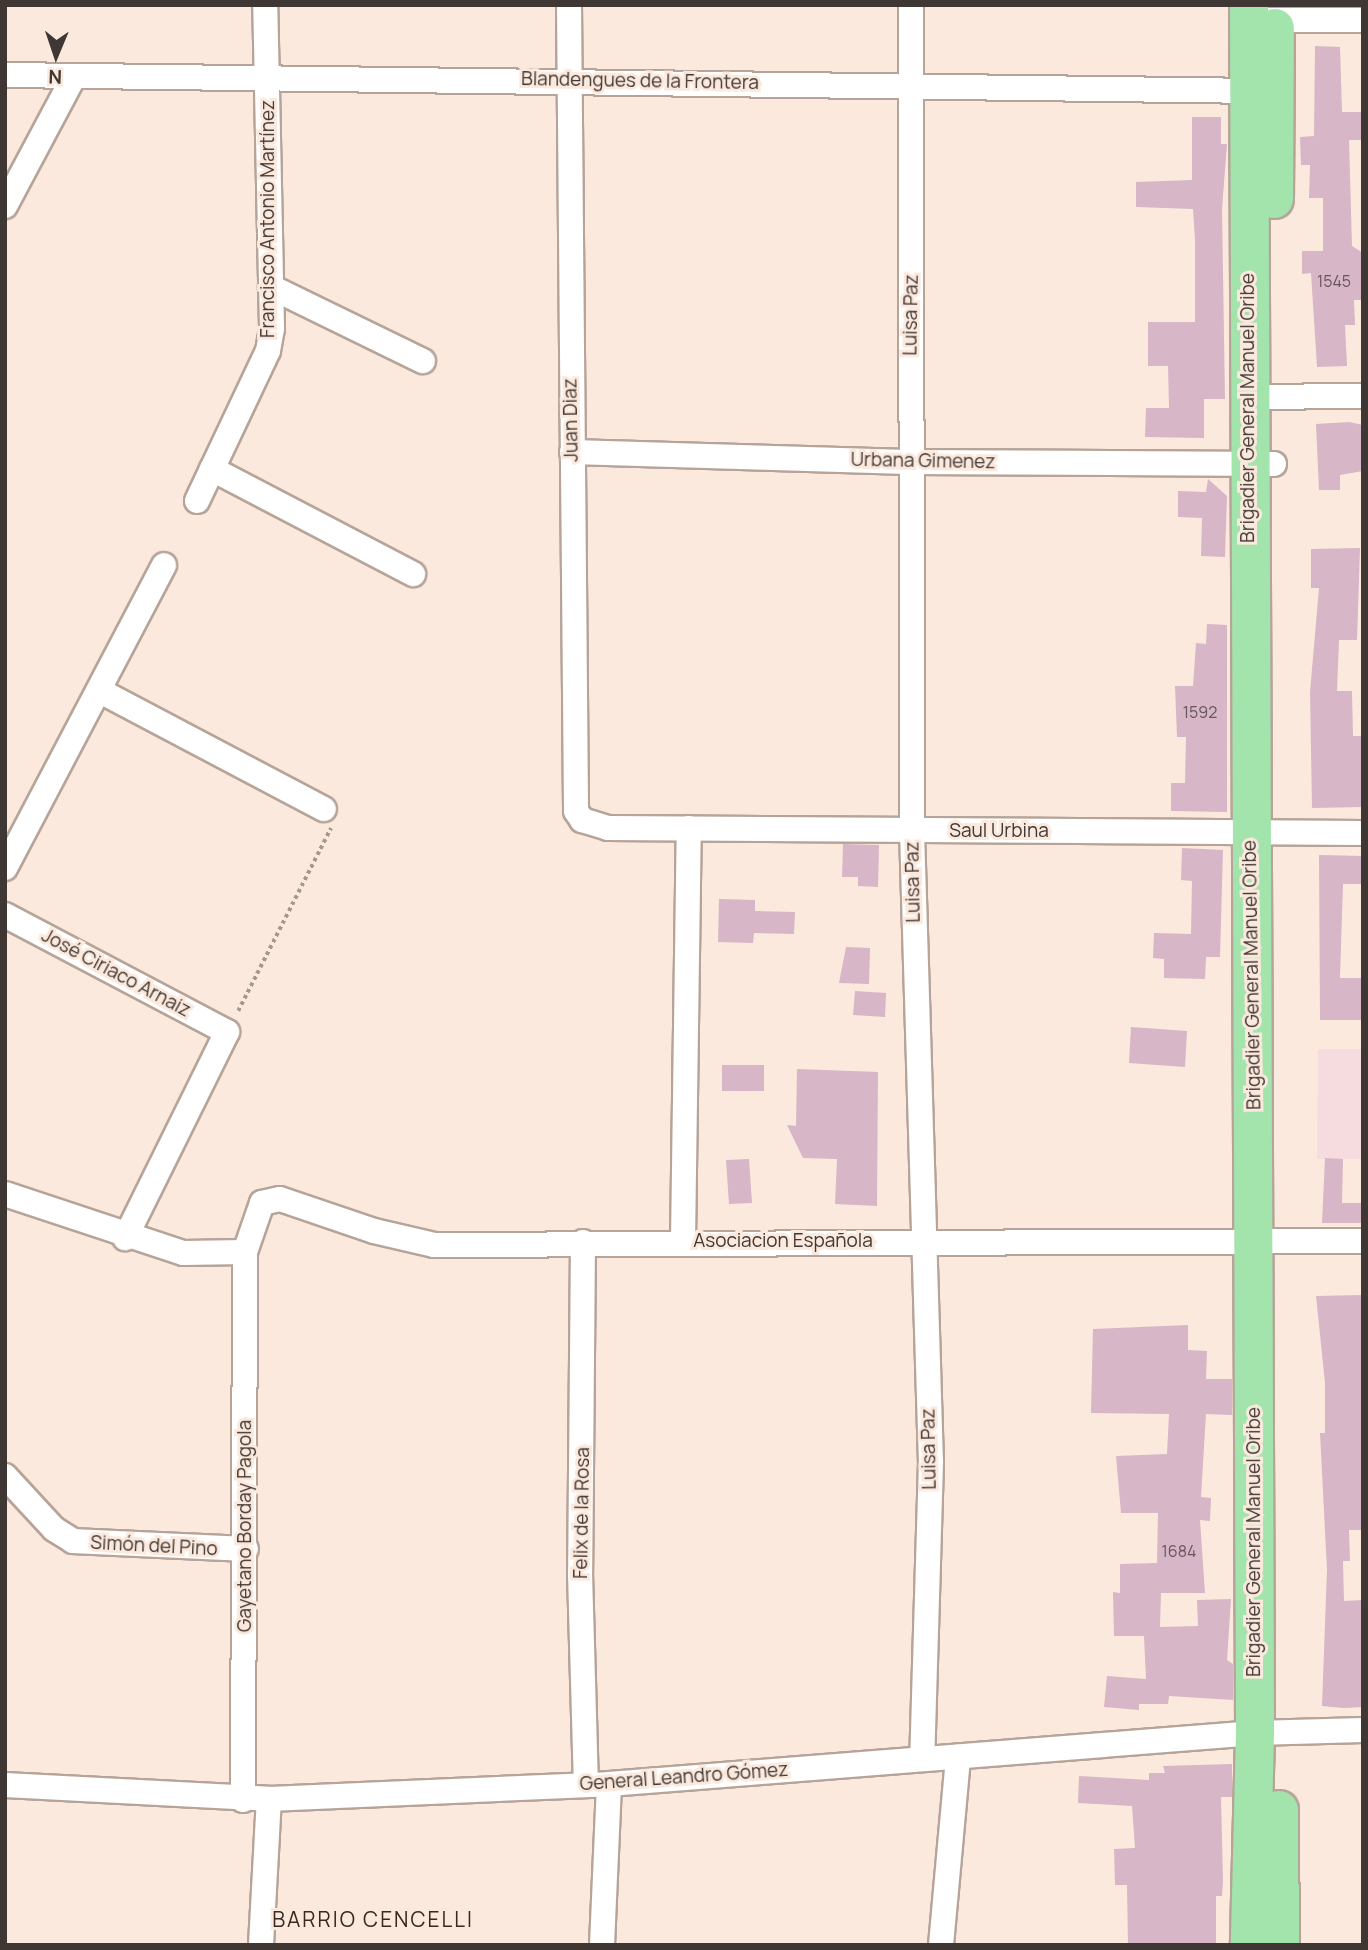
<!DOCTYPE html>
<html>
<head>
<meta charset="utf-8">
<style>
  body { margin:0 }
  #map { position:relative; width:1368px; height:1950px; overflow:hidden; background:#fce9dd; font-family:Manrope,sans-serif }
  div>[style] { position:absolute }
  .education>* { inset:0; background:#f7dcdf }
  .building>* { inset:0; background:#d6b6c7 }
  .path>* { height:3.5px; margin-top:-1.75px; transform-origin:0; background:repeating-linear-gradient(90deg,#a5978f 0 3.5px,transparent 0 7px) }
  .roads { filter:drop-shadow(2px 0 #b6a499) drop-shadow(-2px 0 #b6a499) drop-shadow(0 2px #b6a499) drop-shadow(0 -2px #b6a499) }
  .minor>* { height:24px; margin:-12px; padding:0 12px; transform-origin:12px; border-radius:12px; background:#fff }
  .primary>* { height:38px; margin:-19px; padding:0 19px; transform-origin:19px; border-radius:19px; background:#a3e3ac }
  span { translate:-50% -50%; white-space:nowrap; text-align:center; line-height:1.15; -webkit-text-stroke:6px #fce9dd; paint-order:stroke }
  .number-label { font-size:16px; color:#655758 }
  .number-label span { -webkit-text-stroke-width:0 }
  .street-label { font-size:19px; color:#3f3733 }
  .neighbourhood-label { font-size:21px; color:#372920; letter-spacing:2px }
  .frame { position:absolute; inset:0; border:7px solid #3f3733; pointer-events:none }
  .north { position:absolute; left:21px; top:21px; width:70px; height:70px; -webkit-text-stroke:5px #fce9dd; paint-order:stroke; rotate:182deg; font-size:19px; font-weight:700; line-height:28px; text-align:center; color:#3f3733 }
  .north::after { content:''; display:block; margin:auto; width:24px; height:32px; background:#3f3733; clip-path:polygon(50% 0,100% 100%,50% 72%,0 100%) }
</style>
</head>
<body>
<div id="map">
  <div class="education">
    <div style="clip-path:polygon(1318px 1049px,1363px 1049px,1363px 1159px,1317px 1159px)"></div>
  </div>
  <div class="building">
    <div style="clip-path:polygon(1315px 46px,1340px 47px,1342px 112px,1363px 112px,1363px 140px,1349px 140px,1352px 246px,1363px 253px,1363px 275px,1362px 300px,1354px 300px,1355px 325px,1345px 325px,1347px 366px,1317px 367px,1311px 273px,1302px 274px,1302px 251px,1323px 251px,1323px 198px,1309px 198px,1310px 165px,1301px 165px,1300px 137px,1314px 136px)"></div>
    <div style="clip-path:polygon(1192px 117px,1221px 117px,1221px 144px,1227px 144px,1222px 209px,1225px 399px,1204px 399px,1204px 438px,1145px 437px,1146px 408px,1169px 408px,1168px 366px,1148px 366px,1148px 322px,1195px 322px,1195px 240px,1193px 209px,1136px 207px,1136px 182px,1192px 180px)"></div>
    <div style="clip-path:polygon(1349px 422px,1363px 425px,1363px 471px,1340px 475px,1340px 490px,1319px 490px,1316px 424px)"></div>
    <div style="clip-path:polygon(1208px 479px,1227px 496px,1225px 557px,1201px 556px,1202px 518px,1178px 517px,1178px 491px,1206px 492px)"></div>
    <div style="clip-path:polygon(1360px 548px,1357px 640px,1339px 640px,1337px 691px,1352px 691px,1353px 736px,1363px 736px,1363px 807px,1312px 808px,1310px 692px,1319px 588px,1311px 588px,1311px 549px)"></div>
    <div style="clip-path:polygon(1207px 624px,1227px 625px,1227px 812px,1171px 811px,1171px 783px,1185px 783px,1186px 737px,1177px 737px,1175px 686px,1193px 686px,1196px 643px,1206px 644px)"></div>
    <div style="clip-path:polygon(843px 844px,879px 845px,878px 887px,858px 886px,858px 877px,842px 877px)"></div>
    <div style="clip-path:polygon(1182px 848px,1223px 850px,1220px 957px,1206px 957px,1205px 979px,1164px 978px,1164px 959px,1153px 958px,1154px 933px,1191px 934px,1192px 881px,1181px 880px)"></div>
    <div style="clip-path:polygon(1319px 855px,1363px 856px,1363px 884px,1343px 884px,1340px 978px,1363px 978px,1363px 1020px,1320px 1020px)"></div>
    <div style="clip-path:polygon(719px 899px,755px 900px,755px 911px,795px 912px,794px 934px,754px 933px,753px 943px,718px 942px)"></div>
    <div style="clip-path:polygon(846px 947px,870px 948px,869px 984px,839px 983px)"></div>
    <div style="clip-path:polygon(855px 991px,886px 993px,885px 1017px,853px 1015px)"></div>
    <div style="clip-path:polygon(1131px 1027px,1187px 1031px,1185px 1067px,1129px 1063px)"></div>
    <div style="clip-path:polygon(722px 1065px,764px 1065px,764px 1091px,722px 1091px)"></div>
    <div style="clip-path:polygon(797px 1069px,878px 1072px,877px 1206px,835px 1204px,837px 1159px,803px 1158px,787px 1125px,796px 1126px)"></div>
    <div style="clip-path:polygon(1325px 1158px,1343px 1159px,1342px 1203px,1363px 1203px,1363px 1223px,1322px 1223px)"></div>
    <div style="clip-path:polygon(749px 1159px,752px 1203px,729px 1204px,726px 1160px)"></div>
    <div style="clip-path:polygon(1363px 1295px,1363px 1530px,1349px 1530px,1350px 1561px,1343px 1561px,1344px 1601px,1363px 1600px,1363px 1707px,1343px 1708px,1322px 1706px,1327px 1570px,1320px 1433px,1325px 1433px,1325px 1383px,1316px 1296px)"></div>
    <div style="clip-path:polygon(1188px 1325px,1188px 1350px,1207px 1351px,1206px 1379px,1232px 1379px,1232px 1415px,1206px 1414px,1201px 1497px,1211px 1498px,1210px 1521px,1200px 1520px,1205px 1593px,1161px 1593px,1160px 1627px,1198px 1626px,1197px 1600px,1231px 1599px,1227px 1660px,1233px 1664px,1233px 1700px,1169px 1696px,1168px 1704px,1139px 1704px,1139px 1710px,1104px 1707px,1107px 1676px,1146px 1679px,1144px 1636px,1114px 1636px,1113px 1592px,1120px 1593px,1120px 1564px,1157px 1563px,1158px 1513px,1121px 1513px,1116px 1456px,1167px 1454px,1169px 1414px,1091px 1413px,1093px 1329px)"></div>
    <div style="clip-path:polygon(1232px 1764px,1232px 1797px,1221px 1797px,1223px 1881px,1222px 1896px,1216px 1896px,1216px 1945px,1128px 1945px,1127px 1885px,1115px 1885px,1114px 1849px,1135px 1848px,1132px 1806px,1078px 1803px,1079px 1776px,1149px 1780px,1149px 1773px,1165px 1773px,1163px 1766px)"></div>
  </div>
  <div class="path">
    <div style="left:238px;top:1011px;width:205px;rotate:-63.1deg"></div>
  </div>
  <div class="roads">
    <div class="minor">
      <div style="left:569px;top:5px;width:806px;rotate:89.5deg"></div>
      <div style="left:576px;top:811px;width:11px;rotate:56deg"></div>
      <div style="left:582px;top:820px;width:27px;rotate:17deg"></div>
      <div style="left:608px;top:828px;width:755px;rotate:0.38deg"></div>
      <div style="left:911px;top:5px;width:826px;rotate:89.93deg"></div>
      <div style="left:912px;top:831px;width:631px;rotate:88.28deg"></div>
      <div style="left:931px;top:1462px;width:297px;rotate:91.7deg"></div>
      <div style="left:1258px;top:20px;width:105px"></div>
      <div style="left:5px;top:75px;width:1256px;rotate:0.73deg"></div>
      <div style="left:5px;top:206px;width:145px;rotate:-62deg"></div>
      <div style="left:271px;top:287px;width:169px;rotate:26deg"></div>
      <div style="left:1248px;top:397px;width:115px;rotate:-0.5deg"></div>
      <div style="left:572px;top:452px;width:336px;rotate:1.7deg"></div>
      <div style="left:908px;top:462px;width:366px;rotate:0.3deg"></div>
      <div style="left:212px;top:469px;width:227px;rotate:27.6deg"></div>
      <div style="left:197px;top:501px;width:166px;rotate:-64.7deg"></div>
      <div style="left:268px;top:351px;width:23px;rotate:-80deg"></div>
      <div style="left:272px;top:328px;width:323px;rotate:-91.2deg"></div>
      <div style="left:100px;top:691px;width:253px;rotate:27.8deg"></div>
      <div style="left:5px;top:868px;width:342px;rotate:-62.3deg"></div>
      <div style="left:5px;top:915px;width:251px;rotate:27.8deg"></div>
      <div style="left:227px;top:1032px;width:230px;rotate:116.3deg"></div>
      <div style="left:5px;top:1194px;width:188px;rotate:18.3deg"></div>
      <div style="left:183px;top:1253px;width:62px;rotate:-0.9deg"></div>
      <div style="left:583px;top:1242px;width:331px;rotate:90.5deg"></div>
      <div style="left:580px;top:1573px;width:211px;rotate:88.4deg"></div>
      <div style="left:683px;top:1242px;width:414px;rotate:-89.2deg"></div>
      <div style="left:5px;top:1476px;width:72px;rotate:47.2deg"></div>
      <div style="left:54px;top:1529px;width:22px;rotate:32deg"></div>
      <div style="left:73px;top:1541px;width:173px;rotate:2.6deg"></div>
      <div style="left:5px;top:1785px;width:264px;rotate:3deg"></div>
      <div style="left:269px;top:1799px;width:340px;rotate:-2.5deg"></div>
      <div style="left:609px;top:1784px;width:648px;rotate:-4.51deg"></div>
      <div style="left:1255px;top:1733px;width:108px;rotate:-1.6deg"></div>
      <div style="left:243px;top:1800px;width:548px;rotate:-89.79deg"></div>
      <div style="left:245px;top:1252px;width:52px;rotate:-70.9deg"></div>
      <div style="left:262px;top:1203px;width:18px;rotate:-13deg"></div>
      <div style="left:280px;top:1199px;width:99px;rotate:18.8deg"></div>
      <div style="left:374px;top:1231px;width:62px;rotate:13.1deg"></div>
      <div style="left:434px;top:1245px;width:929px;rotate:-0.25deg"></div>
      <div style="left:261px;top:1945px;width:146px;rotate:-86.9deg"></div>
      <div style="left:602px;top:1945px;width:161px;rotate:-87.5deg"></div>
      <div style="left:941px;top:1945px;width:189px;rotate:-84.8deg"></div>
    </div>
    <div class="primary">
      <div style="left:1249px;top:5px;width:1728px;rotate:89.8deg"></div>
      <div style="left:1255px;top:1733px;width:212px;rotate:91.4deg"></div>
      <div style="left:1274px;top:199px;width:171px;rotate:-89.7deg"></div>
      <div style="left:1279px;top:1810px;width:135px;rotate:89.6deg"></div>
    </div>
  </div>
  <div class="number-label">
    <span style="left:1334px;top:281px">1545</span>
    <span style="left:1200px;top:712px">1592</span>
    <span style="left:1179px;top:1551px">1684</span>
  </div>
  <div class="street-label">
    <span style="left:640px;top:81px;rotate:1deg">Blandengues de la Frontera</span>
    <span style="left:268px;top:219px;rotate:-90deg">Francisco Antonio Martínez</span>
    <span style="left:911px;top:315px;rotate:-89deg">Luisa Paz</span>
    <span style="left:1248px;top:408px;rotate:-90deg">Brigadier General Manuel Oribe</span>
    <span style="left:571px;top:420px;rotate:-91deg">Juan Diaz</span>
    <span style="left:923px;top:461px;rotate:1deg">Urbana Gimenez</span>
    <span style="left:999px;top:831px">Saul Urbina</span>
    <span style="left:913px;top:882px;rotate:-91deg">Luisa Paz</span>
    <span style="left:116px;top:973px;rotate:28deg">José Ciriaco Arnaiz</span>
    <span style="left:1252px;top:975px;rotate:-91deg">Brigadier General Manuel Oribe</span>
    <span style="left:783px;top:1241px">Asociacion Española</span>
    <span style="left:929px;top:1449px;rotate:-91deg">Luisa Paz</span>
    <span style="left:582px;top:1513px;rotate:-89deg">Felix de la Rosa</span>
    <span style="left:245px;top:1526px;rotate:-90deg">Gayetano Borday Pagola</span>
    <span style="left:1254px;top:1542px;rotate:-90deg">Brigadier General Manuel Oribe</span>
    <span style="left:154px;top:1546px;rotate:3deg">Simón del Pino</span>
    <span style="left:684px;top:1777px;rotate:-4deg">General Leandro Gómez</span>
  </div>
  <div class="neighbourhood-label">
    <span style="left:373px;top:1919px">BARRIO CENCELLI</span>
  </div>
  <div class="frame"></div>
  <div class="north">N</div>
</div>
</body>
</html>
